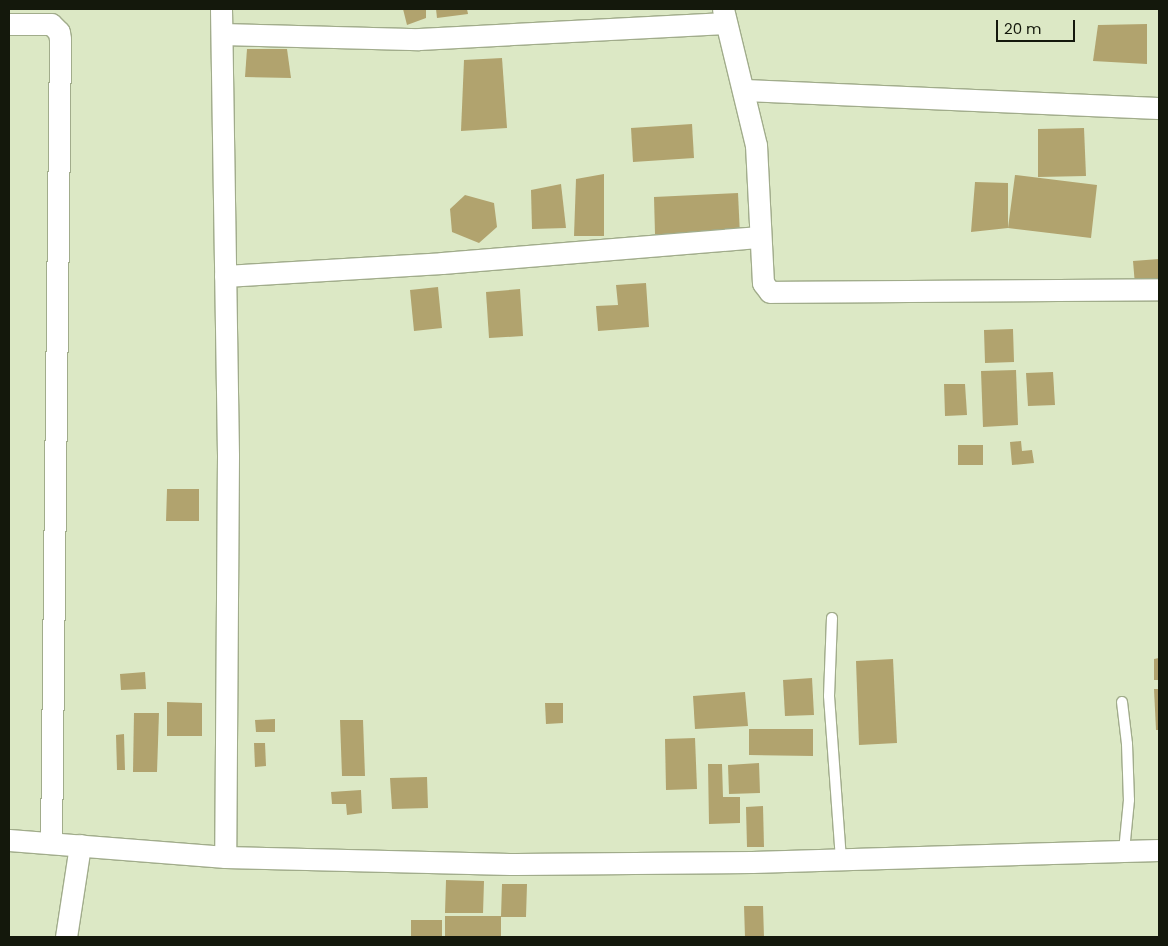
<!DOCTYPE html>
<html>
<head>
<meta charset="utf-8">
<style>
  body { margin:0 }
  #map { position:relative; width:1168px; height:946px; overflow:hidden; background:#dce8c5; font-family:Poppins,sans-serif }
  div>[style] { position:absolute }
  .building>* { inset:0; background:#b1a36e }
  .roads { filter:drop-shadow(1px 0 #a1ac8b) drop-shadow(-1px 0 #a1ac8b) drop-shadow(0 1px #a1ac8b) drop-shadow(0 -1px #a1ac8b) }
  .service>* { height:10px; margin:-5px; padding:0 5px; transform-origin:5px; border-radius:5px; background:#fff }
  .minor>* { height:21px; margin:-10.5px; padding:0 10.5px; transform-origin:10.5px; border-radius:10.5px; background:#fff }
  span { translate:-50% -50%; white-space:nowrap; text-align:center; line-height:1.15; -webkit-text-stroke:5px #dce8c5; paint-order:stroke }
  .frame { position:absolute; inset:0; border:10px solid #14180c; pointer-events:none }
  .scale { position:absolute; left:996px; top:20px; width:79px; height:22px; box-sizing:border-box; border:2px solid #14180c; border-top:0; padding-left:6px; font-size:15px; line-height:18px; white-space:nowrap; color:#14180c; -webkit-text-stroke:4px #dce8c5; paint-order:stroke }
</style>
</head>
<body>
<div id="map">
  <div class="building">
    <div style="clip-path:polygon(403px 9px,426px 9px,426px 18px,407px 25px)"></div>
    <div style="clip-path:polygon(436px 9px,467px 9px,468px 14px,437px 18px)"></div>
    <div style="clip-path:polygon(1147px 24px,1147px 64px,1093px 61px,1098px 25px)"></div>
    <div style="clip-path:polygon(247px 49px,287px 49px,291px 78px,245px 77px)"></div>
    <div style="clip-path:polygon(502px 58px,507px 128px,461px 131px,464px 60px)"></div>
    <div style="clip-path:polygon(692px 124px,694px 158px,633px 162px,631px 128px)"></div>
    <div style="clip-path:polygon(1084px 128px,1086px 176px,1038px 177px,1038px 129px)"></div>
    <div style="clip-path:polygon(604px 174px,604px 236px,574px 236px,576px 179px)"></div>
    <div style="clip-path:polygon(1015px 175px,1097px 185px,1091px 238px,1008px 228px,971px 232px,975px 182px,1008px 183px,1008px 228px)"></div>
    <div style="clip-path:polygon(561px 184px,566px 228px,532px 229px,531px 190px)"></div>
    <div style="clip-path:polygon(738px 193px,740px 235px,655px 234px,654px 197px)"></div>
    <div style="clip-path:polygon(465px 195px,494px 203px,497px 227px,479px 243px,452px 232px,450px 209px)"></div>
    <div style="clip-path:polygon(1159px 259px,1159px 284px,1135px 285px,1133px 261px)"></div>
    <div style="clip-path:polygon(646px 283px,649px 327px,598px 331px,596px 306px,618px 305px,616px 285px)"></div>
    <div style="clip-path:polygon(438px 287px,442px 328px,414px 331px,410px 290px)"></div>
    <div style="clip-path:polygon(520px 289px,523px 336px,489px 338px,486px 292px)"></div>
    <div style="clip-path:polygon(1013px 329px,1014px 362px,985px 363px,984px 330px)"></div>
    <div style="clip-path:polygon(1016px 370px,1018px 425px,983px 427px,981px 371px)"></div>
    <div style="clip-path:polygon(1053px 372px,1055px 405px,1028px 406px,1026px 373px)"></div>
    <div style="clip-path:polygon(944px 384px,965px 384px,967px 415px,945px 416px)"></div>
    <div style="clip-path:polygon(1021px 441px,1022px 451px,1032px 450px,1034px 463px,1012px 465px,1010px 442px)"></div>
    <div style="clip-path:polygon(958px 445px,983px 445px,983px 465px,958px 465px)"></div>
    <div style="clip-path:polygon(167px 489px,199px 489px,199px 521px,166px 521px)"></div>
    <div style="clip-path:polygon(1159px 658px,1159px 680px,1154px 680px,1154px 659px)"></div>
    <div style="clip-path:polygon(893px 659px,897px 743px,859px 745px,856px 661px)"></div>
    <div style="clip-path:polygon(145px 672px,146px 689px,121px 690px,120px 674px)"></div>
    <div style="clip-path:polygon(812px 678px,814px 715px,785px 716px,783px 680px)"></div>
    <div style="clip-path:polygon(1154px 689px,1159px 689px,1159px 730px,1156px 730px)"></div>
    <div style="clip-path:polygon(745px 692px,748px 726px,695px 729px,693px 696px)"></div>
    <div style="clip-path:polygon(167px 702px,202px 703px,202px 736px,167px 736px)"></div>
    <div style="clip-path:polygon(545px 703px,563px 703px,563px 723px,546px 724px)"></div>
    <div style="clip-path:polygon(134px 713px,159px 713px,157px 772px,133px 772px)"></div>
    <div style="clip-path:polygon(275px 719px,275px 732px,256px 732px,255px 720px)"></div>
    <div style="clip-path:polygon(340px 720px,363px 720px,365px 776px,342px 776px)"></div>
    <div style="clip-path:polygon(749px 729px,813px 729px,813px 756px,749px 755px)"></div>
    <div style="clip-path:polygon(124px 734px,125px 770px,117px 770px,116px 735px)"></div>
    <div style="clip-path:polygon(695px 738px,697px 789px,666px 790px,665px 739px)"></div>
    <div style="clip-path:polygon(254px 743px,265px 743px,266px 766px,255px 767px)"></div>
    <div style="clip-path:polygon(759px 763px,760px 793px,729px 794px,728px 765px)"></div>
    <div style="clip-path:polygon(708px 764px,722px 764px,723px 797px,740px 797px,740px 823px,709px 824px)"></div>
    <div style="clip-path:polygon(427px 777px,428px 808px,392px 809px,390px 778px)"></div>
    <div style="clip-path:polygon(361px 790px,362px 813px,347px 815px,346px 804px,332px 804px,331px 792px)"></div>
    <div style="clip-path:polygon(763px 806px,764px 847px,747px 847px,746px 807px)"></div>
    <div style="clip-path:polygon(446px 880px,484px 881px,483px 913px,445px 913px)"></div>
    <div style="clip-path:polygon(502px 884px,527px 884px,526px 917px,501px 917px)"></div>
    <div style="clip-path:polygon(744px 906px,763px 906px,764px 937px,745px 937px)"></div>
    <div style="clip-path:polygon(445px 916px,501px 916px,501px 937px,445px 937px)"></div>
    <div style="clip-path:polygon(411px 920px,442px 920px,442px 937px,411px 937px)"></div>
  </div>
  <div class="roads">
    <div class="service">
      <div style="left:832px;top:618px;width:78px;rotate:92.2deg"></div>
      <div style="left:829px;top:696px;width:164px;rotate:85.8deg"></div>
      <div style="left:1122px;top:702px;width:42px;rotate:83.2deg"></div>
      <div style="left:1127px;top:744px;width:56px;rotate:88deg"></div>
      <div style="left:1129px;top:800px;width:51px;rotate:95.6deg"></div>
    </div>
    <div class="minor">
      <div style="left:221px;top:9px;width:447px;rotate:89.1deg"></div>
      <div style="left:228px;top:456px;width:401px;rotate:90.4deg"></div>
      <div style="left:723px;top:9px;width:140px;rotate:76.4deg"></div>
      <div style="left:756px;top:145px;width:138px;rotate:87.1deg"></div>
      <div style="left:763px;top:283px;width:11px;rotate:52deg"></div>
      <div style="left:770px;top:292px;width:389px;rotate:-0.4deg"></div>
      <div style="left:9px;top:24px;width:42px"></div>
      <div style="left:51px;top:24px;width:11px;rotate:45deg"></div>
      <div style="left:59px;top:32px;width:7px;rotate:82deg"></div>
      <div style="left:60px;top:39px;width:804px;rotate:90.64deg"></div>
      <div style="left:222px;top:34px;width:197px;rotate:1.5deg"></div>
      <div style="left:419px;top:39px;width:307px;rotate:-3deg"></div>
      <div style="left:744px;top:90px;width:415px;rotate:2.5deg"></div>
      <div style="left:225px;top:276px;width:217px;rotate:-3.4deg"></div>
      <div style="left:442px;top:263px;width:319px;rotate:-4.7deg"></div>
      <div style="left:9px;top:840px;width:217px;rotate:4.5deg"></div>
      <div style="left:225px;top:857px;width:291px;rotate:1.4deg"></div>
      <div style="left:516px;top:864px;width:236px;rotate:-0.5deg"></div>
      <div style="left:752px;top:862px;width:407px;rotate:-1.7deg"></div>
      <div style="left:66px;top:937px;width:93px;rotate:-81.3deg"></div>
    </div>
  </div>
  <div class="frame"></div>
  <div class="scale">20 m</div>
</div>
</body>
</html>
